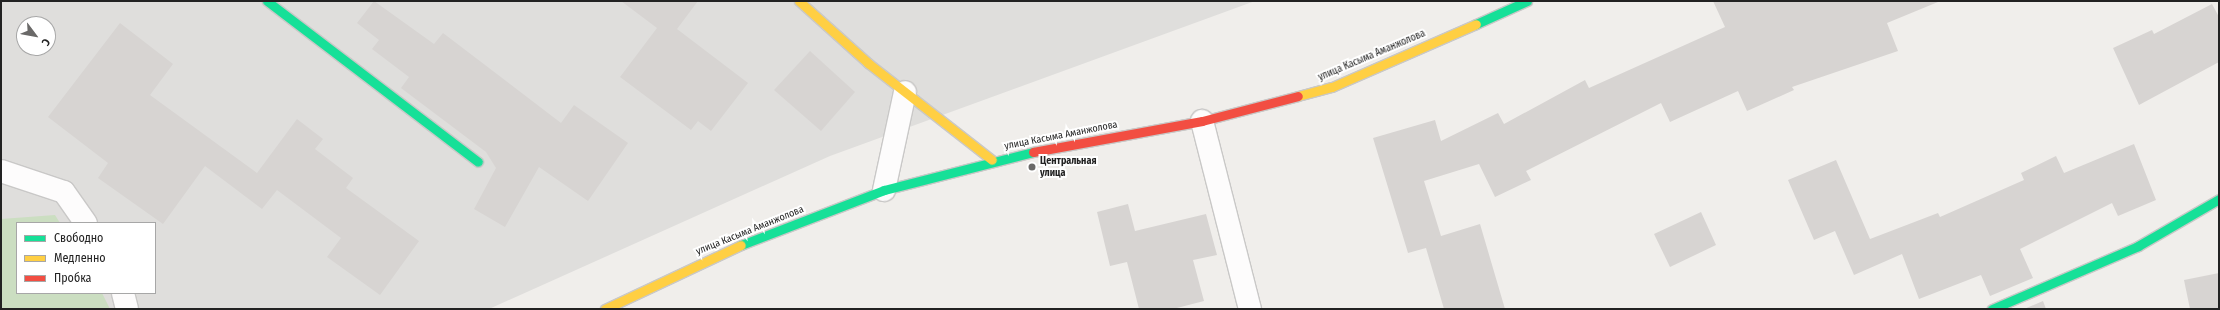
<!DOCTYPE html>
<html>
<head>
<meta charset="utf-8">
<style>
  body { margin:0 }
  #map { position:relative; width:2220px; height:310px; overflow:hidden; background:#f0eeeb; font-family:"Fira Sans Condensed",sans-serif }
  div>[style] { position:absolute }
  .residential>* { inset:0; background:#dfdedc }
  .forest>* { inset:0; background:#cbdec1 }
  .building>* { inset:0; background:#d7d4d2 }
  .roads { filter:drop-shadow(1px 0 #c9c8c7) drop-shadow(-1px 0 #c9c8c7) drop-shadow(0 1px #c9c8c7) drop-shadow(0 -1px #c9c8c7) }
  .street>* { height:22px; margin:-11px; padding:0 11px; transform-origin:11px; border-radius:11px; background:#fdfcfc }
  .fast>* { height:9px; margin:-4.5px; padding:0 4.5px; transform-origin:4.5px; border-radius:4.5px; background:#16e098 }
  .slow>* { height:9px; margin:-4.5px; padding:0 4.5px; transform-origin:4.5px; border-radius:4.5px; background:#ffcf43 }
  .jam>* { height:9px; margin:-4.5px; padding:0 4.5px; transform-origin:4.5px; border-radius:4.5px; background:#f24e42 }
  .dots>* { width:11px; height:11px; translate:-50% -50%; box-sizing:border-box; border:2px solid #fff; border-radius:50% }
  span { translate:-50% -50%; white-space:nowrap; text-align:center; line-height:1.15; -webkit-text-stroke:4px #fff; paint-order:stroke }
  .street-label { font-size:10px; color:#222 }
  .poi-label { font-size:10px; color:#222; font-weight:700 }
  .left { translate:0 -50%; text-align:left }
  .frame { position:absolute; inset:0; border:2px solid #222; pointer-events:none }
  .legend { position:absolute; left:16px; top:222px; width:140px; height:72px; box-sizing:border-box; background:#fff; border:1px solid #a7a7a7; margin:0; padding:5px 7px; list-style:none; font-size:12px; color:#222 }
  .legend li { display:flex; align-items:center; gap:8px; height:20px }
  .legend b { width:20px; border:1px solid #a7a7a7 }
  .north { position:absolute; left:16px; top:16px; width:40px; height:40px; box-sizing:border-box; background:#fff; border:1px solid #a7a7a7; border-radius:50%; rotate:122deg; font-size:11px; font-weight:700; line-height:16px; text-align:center; color:#222 }
  .north::after { content:''; display:block; margin:auto; width:14px; height:18px; background:#6a6968; clip-path:polygon(50% 0,100% 100%,50% 72%,0 100%) }
</style>
</head>
<body>
<div id="map">
  <div class="residential">
    <div style="clip-path:polygon(evenodd,1px 1px,1255px 1px,830px 156px,489px 309px,1px 309px,1px 1px,24px 24px,48px 24px,48px 48px,24px 48px,24px 24px,1px 1px,17px 223px,155px 223px,155px 293px,17px 293px,17px 223px)"></div>
  </div>
  <div class="forest">
    <div style="clip-path:polygon(55px 215px,60px 223px,17px 223px,17px 293px,102px 293px,110px 309px,1px 309px,1px 219px)"></div>
  </div>
  <div class="building">
    <div style="clip-path:polygon(374px 1px,434px 44px,443px 33px,561px 123px,574px 105px,628px 143px,588px 201px,539px 167px,505px 227px,474px 209px,496px 168px,486px 152px,401px 88px,409px 77px,372px 49px,379px 40px,357px 23px)"></div>
    <div style="clip-path:polygon(621px 1px,698px 1px,677px 29px,748px 83px,711px 131px,698px 121px,691px 130px,620px 77px,657px 28px)"></div>
    <div style="clip-path:polygon(1713px 1px,1938px 2px,1887px 23px,1898px 51px,1792px 87px,1794px 90px,1747px 111px,1738px 91px,1670px 122px,1661px 103px,1526px 171px,1531px 180px,1495px 197px,1479px 164px,1424px 181px,1441px 236px,1480px 224px,1505px 309px,1444px 309px,1426px 248px,1408px 253px,1373px 138px,1435px 120px,1441px 141px,1498px 113px,1504px 124px,1585px 80px,1589px 88px,1725px 27px)"></div>
    <div style="clip-path:polygon(2212px 4px,2219px 17px,2219px 62px,2139px 105px,2113px 48px,2152px 30px,2154px 34px)"></div>
    <div style="clip-path:polygon(120px 23px,173px 64px,150px 95px,257px 173px,297px 119px,323px 139px,315px 149px,353px 178px,346px 188px,419px 241px,380px 295px,327px 257px,341px 238px,277px 190px,262px 209px,205px 166px,163px 224px,98px 178px,108px 163px,48px 117px)"></div>
    <div style="clip-path:polygon(810px 51px,855px 92px,821px 131px,774px 90px)"></div>
    <div style="clip-path:polygon(2134px 144px,2156px 200px,2118px 216px,2112px 203px,2020px 249px,2033px 278px,1990px 296px,1981px 275px,1919px 299px,1902px 254px,1854px 275px,1835px 231px,1814px 240px,1788px 180px,1836px 160px,1870px 239px,1938px 213px,1940px 217px,2024px 180px,2021px 173px,2056px 156px,2064px 173px)"></div>
    <div style="clip-path:polygon(1128px 204px,1135px 231px,1206px 214px,1217px 255px,1193px 260px,1204px 301px,1173px 309px,1139px 309px,1127px 262px,1110px 266px,1097px 212px)"></div>
    <div style="clip-path:polygon(1701px 212px,1716px 245px,1670px 267px,1654px 234px)"></div>
    <div style="clip-path:polygon(2219px 273px,2219px 309px,2190px 309px,2184px 280px)"></div>
    <div style="clip-path:polygon(2043px 301px,2046px 309px,2024px 309px)"></div>
  </div>
  <div class="roads">
    <div class="street">
      <div style="left:1202px;top:121px;width:194px;rotate:75.7deg"></div>
      <div style="left:1px;top:171px;width:66px;rotate:18.4deg"></div>
      <div style="left:64px;top:192px;width:38px;rotate:55deg"></div>
      <div style="left:884px;top:190px;width:100px;rotate:-77.9deg"></div>
      <div style="left:123px;top:293px;width:16px;rotate:76deg"></div>
    </div>
    <div class="fast">
      <div style="left:267px;top:1px;width:265px;rotate:37.3deg"></div>
      <div style="left:1476px;top:24px;width:56px;rotate:-24.3deg"></div>
      <div style="left:741px;top:245px;width:153px;rotate:-21deg"></div>
      <div style="left:884px;top:190px;width:154px;rotate:-14.3deg"></div>
      <div style="left:1992px;top:309px;width:159px;rotate:-23.3deg"></div>
      <div style="left:2138px;top:246px;width:94px;rotate:-30.1deg"></div>
    </div>
    <div class="slow">
      <div style="left:799px;top:1px;width:93px;rotate:41.9deg"></div>
      <div style="left:868px;top:63px;width:157px;rotate:38deg"></div>
      <div style="left:1298px;top:96px;width:35px;rotate:-15deg"></div>
      <div style="left:1332px;top:87px;width:157px;rotate:-23.6deg"></div>
      <div style="left:605px;top:309px;width:150px;rotate:-25.2deg"></div>
    </div>
    <div class="jam">
      <div style="left:1033px;top:152px;width:172px;rotate:-10.4deg"></div>
      <div style="left:1202px;top:121px;width:99px;rotate:-14.6deg"></div>
    </div>
  </div>
  <div class="dots">
    <div style="left:1032px;top:167px;background:#6a6968"></div>
  </div>
  <div class="street-label">
    <span style="left:1372px;top:56px;rotate:-23deg">улица Касыма Аманжолова</span>
    <span style="left:1061px;top:136px;rotate:-11deg">улица Касыма Аманжолова</span>
    <span style="left:750px;top:231px;rotate:-22deg">улица Касыма Аманжолова</span>
  </div>
  <div class="poi-label">
    <span class="left" style="left:1040px;top:167px">Центральная<br>улица</span>
  </div>
  <div class="frame"></div>
  <ul class="legend">
  <li><b style="height:5px;background:#16e098"></b>Свободно</li>
  <li><b style="height:5px;background:#ffcf43"></b>Медленно</li>
  <li><b style="height:5px;background:#f24e42"></b>Пробка</li>
  </ul>
  <div class="north">С</div>
</div>
</body>
</html>
